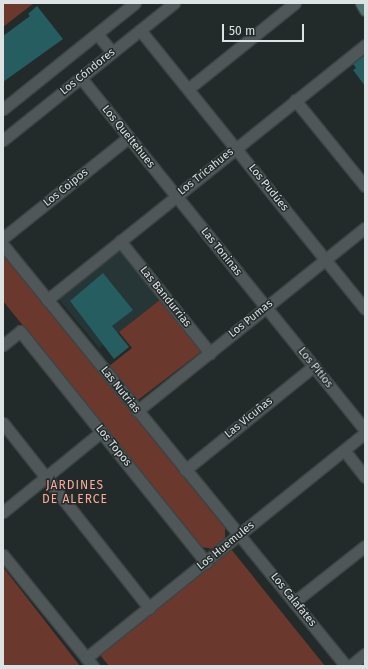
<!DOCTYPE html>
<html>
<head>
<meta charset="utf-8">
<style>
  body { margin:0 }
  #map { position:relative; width:368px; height:669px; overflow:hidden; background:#222a2a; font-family:"Fira Sans",sans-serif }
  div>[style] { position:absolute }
  .built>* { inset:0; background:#263636 }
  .green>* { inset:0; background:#6a382d }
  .building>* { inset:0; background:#255d60 }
  .roads { filter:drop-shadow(1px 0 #3e4445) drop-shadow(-1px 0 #3e4445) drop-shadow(0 1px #3e4445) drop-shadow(0 -1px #3e4445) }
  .minor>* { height:11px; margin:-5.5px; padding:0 5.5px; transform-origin:5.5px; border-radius:5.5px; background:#4f5758 }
  .secondary>* { height:11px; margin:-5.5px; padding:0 5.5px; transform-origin:5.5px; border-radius:5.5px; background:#4d7374 }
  span { translate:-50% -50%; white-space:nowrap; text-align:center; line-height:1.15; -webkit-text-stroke:3px #222a2a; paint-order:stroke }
  .street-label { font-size:11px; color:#dde2e2 }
  .neighbourhood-label { font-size:12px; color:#fdac98; letter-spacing:1px }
  .frame { position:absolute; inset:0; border:4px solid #dde2e2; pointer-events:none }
  .scale { position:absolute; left:222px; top:24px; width:82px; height:18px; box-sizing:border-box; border:2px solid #dde2e2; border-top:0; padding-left:5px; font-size:12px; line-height:14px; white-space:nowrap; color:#dde2e2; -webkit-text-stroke:3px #222a2a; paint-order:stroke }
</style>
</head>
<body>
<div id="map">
  <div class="built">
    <div style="clip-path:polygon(117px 250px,124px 252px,161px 299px,99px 348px,57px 297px)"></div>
  </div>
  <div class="green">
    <div style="clip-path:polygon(3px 3px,34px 3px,3px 27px)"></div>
    <div style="clip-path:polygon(3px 254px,225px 528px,225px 538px,213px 549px,202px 547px,3px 301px)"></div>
    <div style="clip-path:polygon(161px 299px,202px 351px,138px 400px,109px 366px,132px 348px,119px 332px)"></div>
    <div style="clip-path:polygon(231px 549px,325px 666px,109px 666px,100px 655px)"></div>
    <div style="clip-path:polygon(3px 567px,80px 666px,3px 666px)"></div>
  </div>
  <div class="building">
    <div style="clip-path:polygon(37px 6px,63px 39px,3px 82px,3px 36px,30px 16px,28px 14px)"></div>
    <div style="clip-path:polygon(365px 55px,365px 86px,353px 70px,356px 68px,353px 64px)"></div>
    <div style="clip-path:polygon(103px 273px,133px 310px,112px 326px,129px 347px,114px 359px,70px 301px)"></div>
  </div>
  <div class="roads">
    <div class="minor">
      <div style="left:140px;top:30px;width:358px;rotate:51.1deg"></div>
      <div style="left:97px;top:34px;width:23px;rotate:50deg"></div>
      <div style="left:81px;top:78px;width:452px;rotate:51.1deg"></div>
      <div style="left:188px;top:89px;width:137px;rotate:-38.8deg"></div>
      <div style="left:295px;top:100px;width:111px;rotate:50.9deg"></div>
      <div style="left:3px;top:109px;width:169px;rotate:-38.8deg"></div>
      <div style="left:3px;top:140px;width:219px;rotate:-38.7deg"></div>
      <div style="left:3px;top:238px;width:161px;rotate:-38.7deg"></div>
      <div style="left:120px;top:241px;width:144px;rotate:51.2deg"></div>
      <div style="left:3px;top:245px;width:543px;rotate:50.83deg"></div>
      <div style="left:47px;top:300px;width:408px;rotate:-38.7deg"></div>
      <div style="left:3px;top:345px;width:22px;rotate:-39deg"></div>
      <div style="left:20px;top:331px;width:297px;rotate:51.2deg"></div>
      <div style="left:137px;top:411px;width:292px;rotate:-38.8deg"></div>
      <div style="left:3px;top:423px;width:236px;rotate:51.7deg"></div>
      <div style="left:344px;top:450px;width:34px;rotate:52deg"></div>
      <div style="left:185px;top:470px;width:166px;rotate:-38.9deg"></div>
      <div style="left:3px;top:512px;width:127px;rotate:-39.2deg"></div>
      <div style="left:3px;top:555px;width:143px;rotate:51deg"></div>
      <div style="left:294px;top:602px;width:90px;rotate:-38.3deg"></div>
      <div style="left:86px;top:658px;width:358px;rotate:-38.9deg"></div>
      <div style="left:350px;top:666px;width:19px;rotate:-39deg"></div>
    </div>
    <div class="secondary">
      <div style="left:361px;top:3px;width:8px;rotate:60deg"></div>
    </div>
  </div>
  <div class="street-label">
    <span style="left:88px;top:72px;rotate:-39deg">Los Cóndores</span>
    <span style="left:128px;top:137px;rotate:51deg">Los Queltehues</span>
    <span style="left:206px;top:172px;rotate:-39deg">Los Tricahues</span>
    <span style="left:66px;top:188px;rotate:-39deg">Los Coipos</span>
    <span style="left:268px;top:188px;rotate:51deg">Los Pudúes</span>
    <span style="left:221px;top:252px;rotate:51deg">Las Toninas</span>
    <span style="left:165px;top:297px;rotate:51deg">Las Bandurrias</span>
    <span style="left:251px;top:319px;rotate:-39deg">Los Pumas</span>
    <span style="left:315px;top:368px;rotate:51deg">Los Pitios</span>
    <span style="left:120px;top:390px;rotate:51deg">Las Nutrias</span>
    <span style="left:249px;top:418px;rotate:-39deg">Las Vicuñas</span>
    <span style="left:113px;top:446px;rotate:51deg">Los Topos</span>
    <span style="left:226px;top:546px;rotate:-39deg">Los Huemules</span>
    <span style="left:293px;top:600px;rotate:51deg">Los Calafates</span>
  </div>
  <div class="neighbourhood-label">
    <span style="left:75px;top:493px">JARDINES<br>DE ALERCE</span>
  </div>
  <div class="frame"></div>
  <div class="scale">50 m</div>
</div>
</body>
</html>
